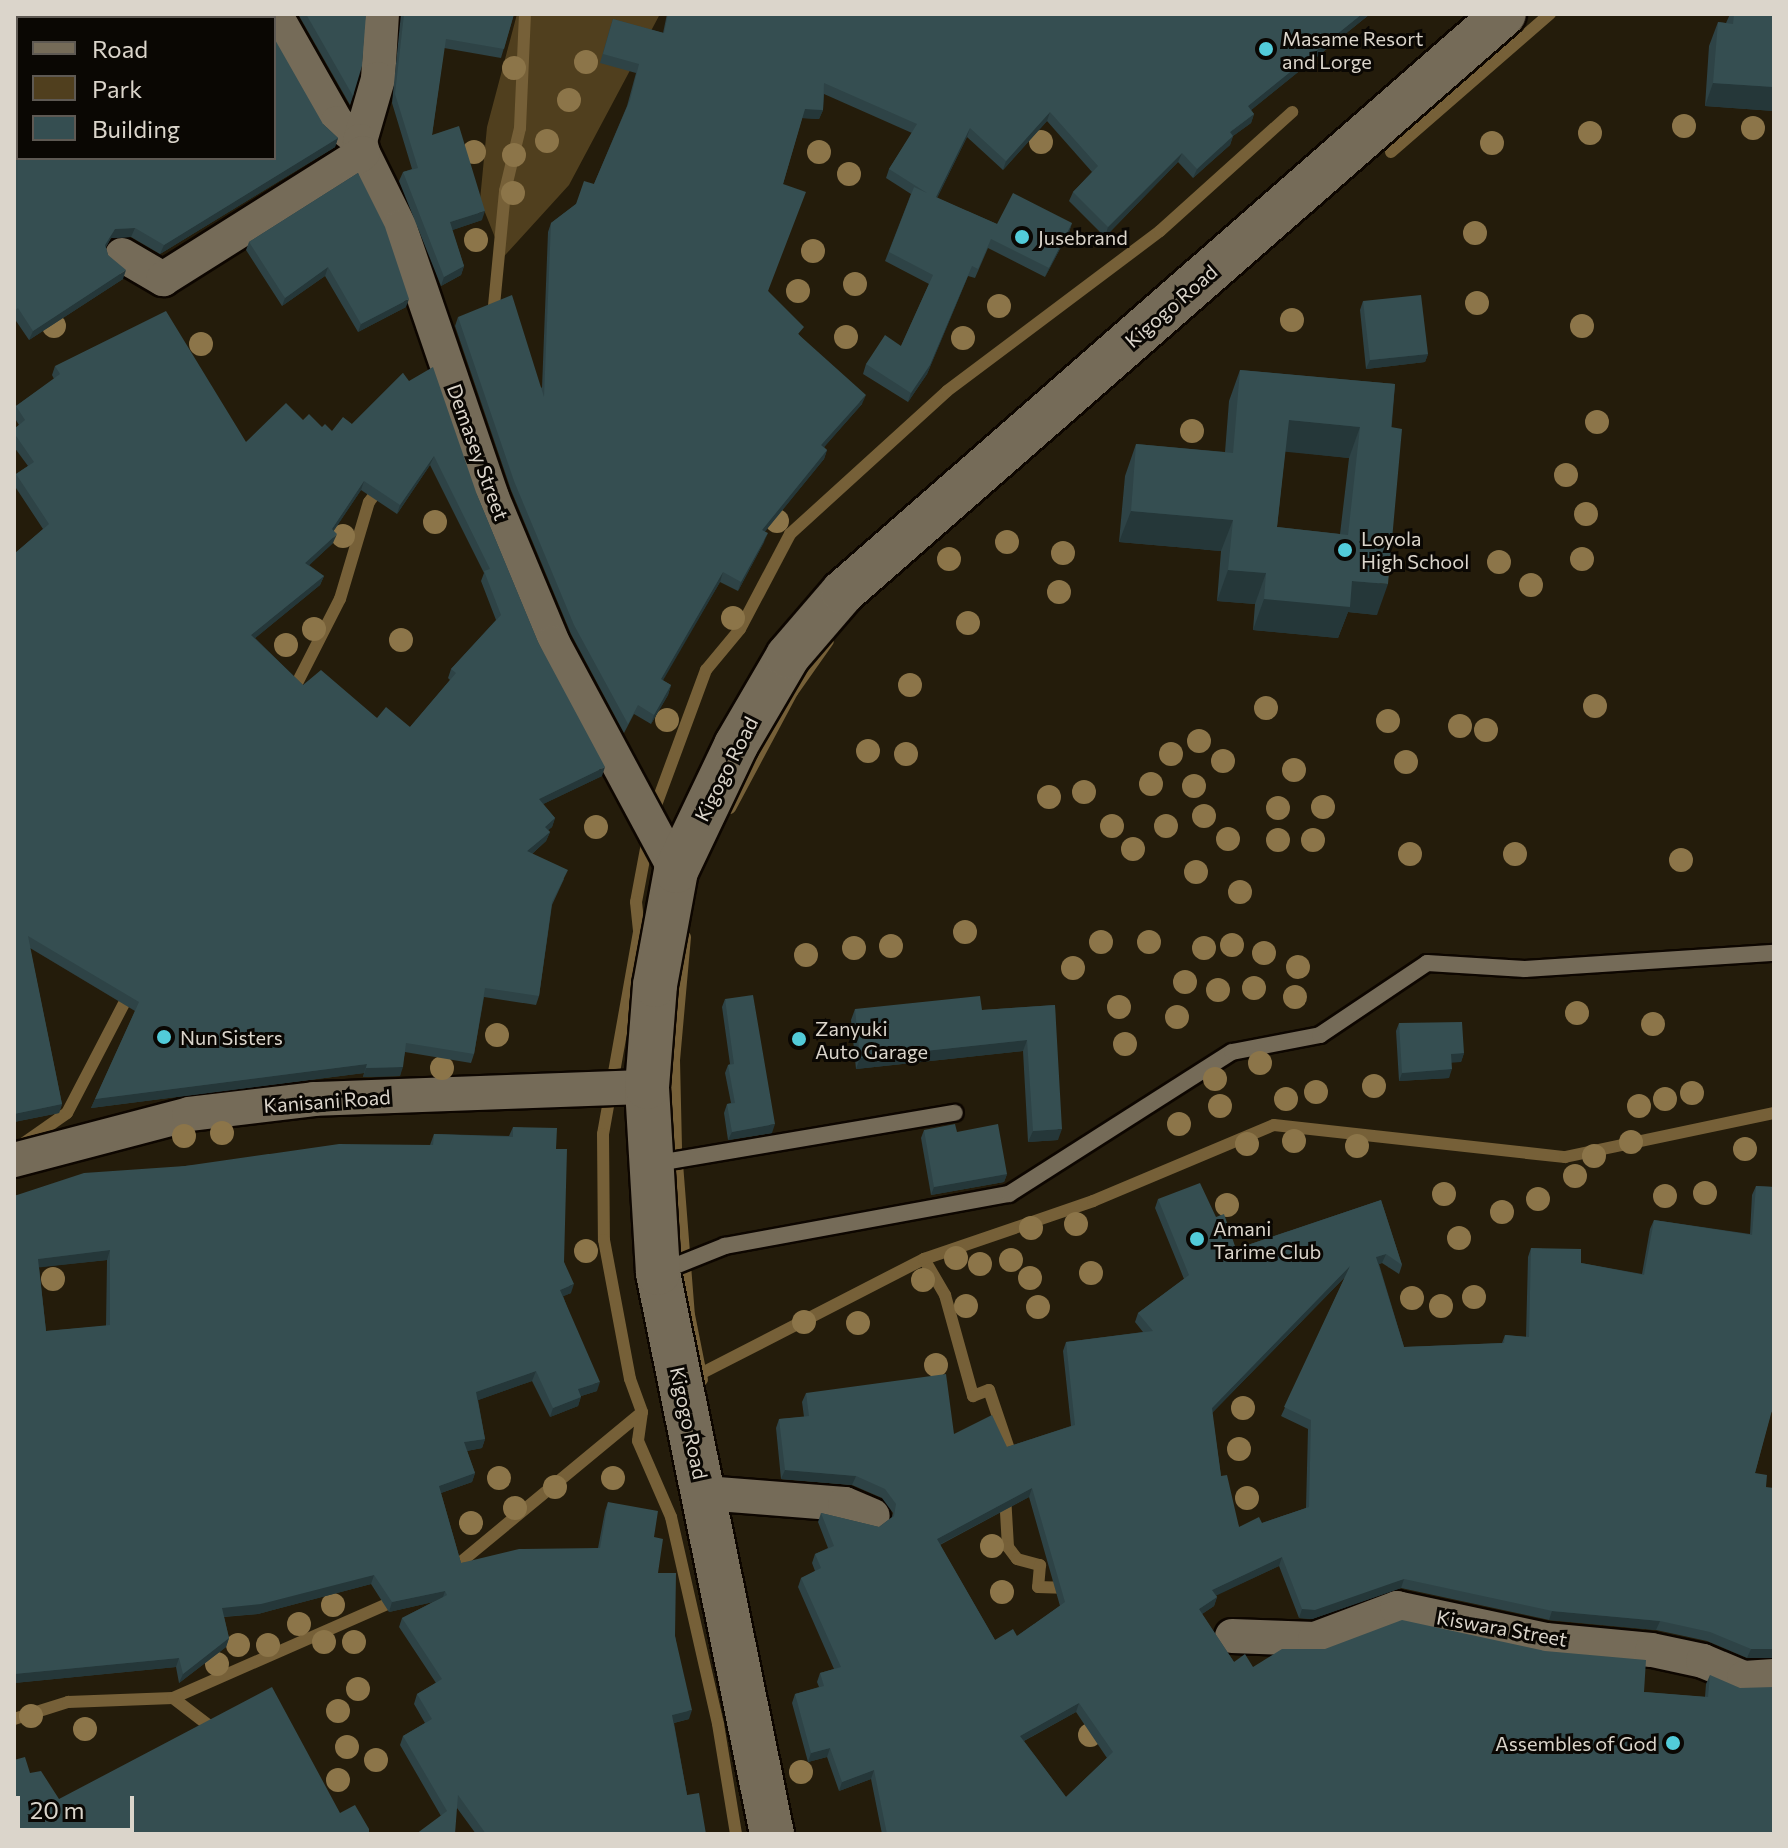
<!DOCTYPE html>
<html>
<head>
<meta charset="utf-8">
<style>
  body { margin:0 }
  #map { position:relative; width:1788px; height:1848px; overflow:hidden; background:#241c0b; font-family:Commissioner,sans-serif }
  div>[style] { position:absolute }
  .green>* { inset:0; background:#503f1e }
  .stream>* { height:12px; margin:-6px; padding:0 6px; transform-origin:6px; border-radius:6px; background:#766038 }
  .roads { filter:drop-shadow(2px 0 #0d0600) drop-shadow(-2px 0 #0d0600) drop-shadow(0 2px #0d0600) drop-shadow(0 -2px #0d0600) }
  .lane>* { height:16px; margin:-8px; padding:0 8px; transform-origin:8px; border-radius:8px; background:#756b58 }
  .street>* { height:34px; margin:-17px; padding:0 17px; transform-origin:17px; border-radius:17px; background:#756b58 }
  .secondary>* { height:44px; margin:-22px; padding:0 22px; transform-origin:22px; border-radius:22px; background:#756b58 }
  .trees>* { width:24px; height:24px; margin:-12px; border-radius:50%; background:#8c7549 }
  .wall>* { inset:0; background:#2e4346 }
  .shaded-wall>* { inset:0; background:#253739 }
  .building>* { inset:0; background:#354e51 }
  .dots>* { width:22px; height:22px; translate:-50% -50%; box-sizing:border-box; border:4px solid #0a0703; border-radius:50% }
  span { translate:-50% -50%; white-space:nowrap; text-align:center; line-height:1.15; -webkit-text-stroke:6px #0a0703; paint-order:stroke }
  .poi-label { font-size:20px; color:#dbd5cb }
  .left { translate:0 -50%; text-align:left }
  .right { translate:-100% -50%; text-align:right }
  .street-label { font-size:20px; color:#dbd5cb }
  .frame { position:absolute; inset:0; border:16px solid #dbd5cb; pointer-events:none }
  .legend { position:absolute; left:16px; top:16px; width:260px; height:144px; box-sizing:border-box; background:#0a0703; border:2px solid #5e5953; margin:0; padding:10px 14px; list-style:none; font-size:24px; color:#dbd5cb }
  .legend li { display:flex; align-items:center; gap:16px; height:40px }
  .legend b { width:40px; border:2px solid #5e5953 }
  .scale { position:absolute; left:16px; top:1796px; width:118px; height:36px; box-sizing:border-box; border:4px solid #dbd5cb; border-top:0; padding-left:10px; font-size:24px; line-height:28px; white-space:nowrap; color:#dbd5cb; -webkit-text-stroke:6px #0a0703; paint-order:stroke }
</style>
</head>
<body>
<div id="map">
  <div class="green">
    <div style="clip-path:polygon(517px 14px,660px 14px,569px 185px,497px 264px,498px 245px,480px 200px,487px 127px)"></div>
  </div>
  <div class="stream">
    <div style="left:1391px;top:152px;width:211px;rotate:-41deg"></div>
    <div style="left:493px;top:316px;width:126px;rotate:-84.5deg"></div>
    <div style="left:505px;top:191px;width:65px;rotate:-76.6deg"></div>
    <div style="left:520px;top:128px;width:114px;rotate:-87.5deg"></div>
    <div style="left:291px;top:695px;width:108px;rotate:-63deg"></div>
    <div style="left:340px;top:599px;width:101px;rotate:-73.4deg"></div>
    <div style="left:369px;top:502px;width:20px;rotate:-53deg"></div>
    <div style="left:730px;top:808px;width:132px;rotate:-61.9deg"></div>
    <div style="left:792px;top:692px;width:62px;rotate:-54.8deg"></div>
    <div style="left:652px;top:816px;width:156px;rotate:-69.7deg"></div>
    <div style="left:706px;top:670px;width:53px;rotate:-50.3deg"></div>
    <div style="left:740px;top:629px;width:107px;rotate:-62.2deg"></div>
    <div style="left:790px;top:534px;width:212px;rotate:-42.3deg"></div>
    <div style="left:947px;top:391px;width:266px;rotate:-36.9deg"></div>
    <div style="left:1160px;top:231px;width:178px;rotate:-42deg"></div>
    <div style="left:648px;top:838px;width:65px;rotate:100.6deg"></div>
    <div style="left:636px;top:902px;width:30px;rotate:84deg"></div>
    <div style="left:639px;top:932px;width:205px;rotate:100.1deg"></div>
    <div style="left:603px;top:1134px;width:106px;rotate:89.5deg"></div>
    <div style="left:604px;top:1240px;width:141px;rotate:79.4deg"></div>
    <div style="left:630px;top:1379px;width:35px;rotate:70deg"></div>
    <div style="left:642px;top:1412px;width:29px;rotate:98deg"></div>
    <div style="left:638px;top:1441px;width:83px;rotate:66.5deg"></div>
    <div style="left:671px;top:1517px;width:212px;rotate:77.2deg"></div>
    <div style="left:718px;top:1724px;width:111px;rotate:80.7deg"></div>
    <div style="left:685px;top:937px;width:123px;rotate:95.1deg"></div>
    <div style="left:674px;top:1060px;width:91px;rotate:88.7deg"></div>
    <div style="left:676px;top:1151px;width:165px;rotate:85.5deg"></div>
    <div style="left:689px;top:1315px;width:66px;rotate:78.7deg"></div>
    <div style="left:17px;top:1148px;width:61px;rotate:-35deg"></div>
    <div style="left:67px;top:1113px;width:136px;rotate:-62.5deg"></div>
    <div style="left:924px;top:1259px;width:42px;rotate:59.7deg"></div>
    <div style="left:945px;top:1295px;width:105px;rotate:74.5deg"></div>
    <div style="left:973px;top:1396px;width:17px;rotate:-21deg"></div>
    <div style="left:989px;top:1390px;width:75px;rotate:71.3deg"></div>
    <div style="left:702px;top:1373px;width:250px;rotate:-27.2deg"></div>
    <div style="left:924px;top:1259px;width:179px;rotate:-18.9deg"></div>
    <div style="left:1093px;top:1201px;width:196px;rotate:-22.8deg"></div>
    <div style="left:1274px;top:1125px;width:293px;rotate:6.3deg"></div>
    <div style="left:1565px;top:1157px;width:214px;rotate:-11.9deg"></div>
    <div style="left:1005px;top:1495px;width:52px;rotate:86.7deg"></div>
    <div style="left:1008px;top:1547px;width:15px;rotate:53deg"></div>
    <div style="left:1017px;top:1559px;width:24px;rotate:15deg"></div>
    <div style="left:1040px;top:1565px;width:22px;rotate:95deg"></div>
    <div style="left:1038px;top:1587px;width:31px;rotate:2deg"></div>
    <div style="left:450px;top:1571px;width:249px;rotate:-39.6deg"></div>
    <div style="left:173px;top:1698px;width:54px;rotate:37.5deg"></div>
    <div style="left:14px;top:1719px;width:57px;rotate:-17.5deg"></div>
    <div style="left:68px;top:1702px;width:105px;rotate:-2.2deg"></div>
    <div style="left:173px;top:1698px;width:247px;rotate:-23.7deg"></div>
  </div>
  <div class="roads">
    <div class="lane">
      <div style="left:652px;top:1164px;width:307px;rotate:-9.6deg"></div>
      <div style="left:660px;top:1272px;width:70px;rotate:-21.8deg"></div>
      <div style="left:725px;top:1246px;width:289px;rotate:-10.4deg"></div>
      <div style="left:1009px;top:1194px;width:264px;rotate:-32.5deg"></div>
      <div style="left:1232px;top:1052px;width:90px;rotate:-10.9deg"></div>
      <div style="left:1320px;top:1035px;width:129px;rotate:-33.9deg"></div>
      <div style="left:1427px;top:963px;width:98px;rotate:3.5deg"></div>
      <div style="left:1525px;top:969px;width:250px;rotate:-3.7deg"></div>
    </div>
    <div class="street">
      <div style="left:275px;top:14px;width:125px;rotate:60.4deg"></div>
      <div style="left:337px;top:123px;width:29px;rotate:38deg"></div>
      <div style="left:382px;top:14px;width:65px;rotate:93.5deg"></div>
      <div style="left:378px;top:79px;width:65px;rotate:106.2deg"></div>
      <div style="left:360px;top:141px;width:12px;rotate:76deg"></div>
      <div style="left:363px;top:153px;width:84px;rotate:63.7deg"></div>
      <div style="left:400px;top:228px;width:284px;rotate:71.1deg"></div>
      <div style="left:492px;top:497px;width:158px;rotate:67.3deg"></div>
      <div style="left:553px;top:643px;width:259px;rotate:61.7deg"></div>
      <div style="left:122px;top:255px;width:48px;rotate:30.3deg"></div>
      <div style="left:163px;top:279px;width:236px;rotate:-32.2deg"></div>
      <div style="left:14px;top:1160px;width:181px;rotate:-14.7deg"></div>
      <div style="left:189px;top:1114px;width:126px;rotate:-6.8deg"></div>
      <div style="left:314px;top:1099px;width:333px;rotate:-2.1deg"></div>
      <div style="left:705px;top:1493px;width:140px;rotate:4.5deg"></div>
      <div style="left:845px;top:1504px;width:30px;rotate:23deg"></div>
      <div style="left:1232px;top:1636px;width:83px;rotate:2.1deg"></div>
      <div style="left:1315px;top:1639px;width:88px;rotate:-20.7deg"></div>
      <div style="left:1397px;top:1608px;width:152px;rotate:12.1deg"></div>
      <div style="left:1546px;top:1640px;width:106px;rotate:5.4deg"></div>
      <div style="left:1652px;top:1650px;width:52px;rotate:12.2deg"></div>
      <div style="left:1703px;top:1661px;width:44px;rotate:22.5deg"></div>
      <div style="left:1744px;top:1678px;width:30px;rotate:-4deg"></div>
    </div>
    <div class="secondary">
      <div style="left:772px;top:1834px;width:572px;rotate:-101.49deg"></div>
      <div style="left:658px;top:1273px;width:186px;rotate:-93.4deg"></div>
      <div style="left:647px;top:1087px;width:102px;rotate:-85.5deg"></div>
      <div style="left:655px;top:985px;width:116px;rotate:-79.6deg"></div>
      <div style="left:676px;top:871px;width:140px;rotate:-64.5deg"></div>
      <div style="left:736px;top:745px;width:103px;rotate:-59.7deg"></div>
      <div style="left:788px;top:656px;width:84px;rotate:-49.3deg"></div>
      <div style="left:843px;top:592px;width:878px;rotate:-41.17deg"></div>
    </div>
  </div>
  <div class="trees">
    <div style="left:586px;top:62px"></div>
    <div style="left:514px;top:68px"></div>
    <div style="left:569px;top:100px"></div>
    <div style="left:1684px;top:126px"></div>
    <div style="left:1753px;top:128px"></div>
    <div style="left:1590px;top:133px"></div>
    <div style="left:547px;top:141px"></div>
    <div style="left:1041px;top:142px"></div>
    <div style="left:1492px;top:143px"></div>
    <div style="left:474px;top:152px"></div>
    <div style="left:819px;top:152px"></div>
    <div style="left:514px;top:155px"></div>
    <div style="left:849px;top:174px"></div>
    <div style="left:513px;top:193px"></div>
    <div style="left:1475px;top:233px"></div>
    <div style="left:476px;top:240px"></div>
    <div style="left:813px;top:251px"></div>
    <div style="left:855px;top:284px"></div>
    <div style="left:798px;top:291px"></div>
    <div style="left:1477px;top:303px"></div>
    <div style="left:999px;top:306px"></div>
    <div style="left:1292px;top:320px"></div>
    <div style="left:54px;top:326px"></div>
    <div style="left:1582px;top:326px"></div>
    <div style="left:846px;top:337px"></div>
    <div style="left:963px;top:338px"></div>
    <div style="left:201px;top:344px"></div>
    <div style="left:1597px;top:422px"></div>
    <div style="left:1192px;top:431px"></div>
    <div style="left:1566px;top:475px"></div>
    <div style="left:1586px;top:514px"></div>
    <div style="left:777px;top:521px"></div>
    <div style="left:435px;top:522px"></div>
    <div style="left:343px;top:536px"></div>
    <div style="left:1007px;top:542px"></div>
    <div style="left:1063px;top:553px"></div>
    <div style="left:949px;top:559px"></div>
    <div style="left:1582px;top:559px"></div>
    <div style="left:1499px;top:562px"></div>
    <div style="left:1531px;top:585px"></div>
    <div style="left:1059px;top:592px"></div>
    <div style="left:733px;top:618px"></div>
    <div style="left:968px;top:623px"></div>
    <div style="left:314px;top:629px"></div>
    <div style="left:401px;top:640px"></div>
    <div style="left:286px;top:645px"></div>
    <div style="left:910px;top:685px"></div>
    <div style="left:1595px;top:706px"></div>
    <div style="left:1266px;top:708px"></div>
    <div style="left:667px;top:720px"></div>
    <div style="left:1388px;top:721px"></div>
    <div style="left:1460px;top:726px"></div>
    <div style="left:1486px;top:730px"></div>
    <div style="left:1199px;top:741px"></div>
    <div style="left:868px;top:751px"></div>
    <div style="left:906px;top:754px"></div>
    <div style="left:1171px;top:754px"></div>
    <div style="left:1223px;top:761px"></div>
    <div style="left:1406px;top:762px"></div>
    <div style="left:1294px;top:770px"></div>
    <div style="left:1151px;top:784px"></div>
    <div style="left:1194px;top:786px"></div>
    <div style="left:1084px;top:792px"></div>
    <div style="left:1049px;top:797px"></div>
    <div style="left:1323px;top:807px"></div>
    <div style="left:1278px;top:808px"></div>
    <div style="left:1204px;top:816px"></div>
    <div style="left:1112px;top:826px"></div>
    <div style="left:1166px;top:826px"></div>
    <div style="left:596px;top:827px"></div>
    <div style="left:1228px;top:839px"></div>
    <div style="left:1278px;top:840px"></div>
    <div style="left:1313px;top:840px"></div>
    <div style="left:1133px;top:849px"></div>
    <div style="left:1410px;top:854px"></div>
    <div style="left:1515px;top:854px"></div>
    <div style="left:1681px;top:860px"></div>
    <div style="left:1196px;top:872px"></div>
    <div style="left:1240px;top:892px"></div>
    <div style="left:965px;top:932px"></div>
    <div style="left:1101px;top:942px"></div>
    <div style="left:1149px;top:942px"></div>
    <div style="left:1232px;top:945px"></div>
    <div style="left:891px;top:946px"></div>
    <div style="left:854px;top:948px"></div>
    <div style="left:1204px;top:948px"></div>
    <div style="left:1264px;top:953px"></div>
    <div style="left:806px;top:955px"></div>
    <div style="left:1298px;top:967px"></div>
    <div style="left:1073px;top:968px"></div>
    <div style="left:1185px;top:982px"></div>
    <div style="left:1254px;top:988px"></div>
    <div style="left:1218px;top:990px"></div>
    <div style="left:1295px;top:997px"></div>
    <div style="left:1119px;top:1007px"></div>
    <div style="left:1577px;top:1013px"></div>
    <div style="left:1177px;top:1017px"></div>
    <div style="left:1653px;top:1024px"></div>
    <div style="left:497px;top:1035px"></div>
    <div style="left:1125px;top:1044px"></div>
    <div style="left:1260px;top:1063px"></div>
    <div style="left:442px;top:1068px"></div>
    <div style="left:1215px;top:1079px"></div>
    <div style="left:1374px;top:1086px"></div>
    <div style="left:1316px;top:1092px"></div>
    <div style="left:1692px;top:1093px"></div>
    <div style="left:1286px;top:1099px"></div>
    <div style="left:1665px;top:1099px"></div>
    <div style="left:1220px;top:1106px"></div>
    <div style="left:1639px;top:1106px"></div>
    <div style="left:1179px;top:1124px"></div>
    <div style="left:222px;top:1133px"></div>
    <div style="left:184px;top:1136px"></div>
    <div style="left:1294px;top:1141px"></div>
    <div style="left:1631px;top:1142px"></div>
    <div style="left:1247px;top:1144px"></div>
    <div style="left:1357px;top:1146px"></div>
    <div style="left:1745px;top:1149px"></div>
    <div style="left:1594px;top:1156px"></div>
    <div style="left:1575px;top:1176px"></div>
    <div style="left:1705px;top:1193px"></div>
    <div style="left:1444px;top:1194px"></div>
    <div style="left:1665px;top:1196px"></div>
    <div style="left:1538px;top:1199px"></div>
    <div style="left:1227px;top:1205px"></div>
    <div style="left:1502px;top:1212px"></div>
    <div style="left:1076px;top:1224px"></div>
    <div style="left:1031px;top:1228px"></div>
    <div style="left:1459px;top:1238px"></div>
    <div style="left:586px;top:1251px"></div>
    <div style="left:956px;top:1258px"></div>
    <div style="left:1011px;top:1260px"></div>
    <div style="left:980px;top:1264px"></div>
    <div style="left:1091px;top:1273px"></div>
    <div style="left:1030px;top:1278px"></div>
    <div style="left:53px;top:1279px"></div>
    <div style="left:923px;top:1280px"></div>
    <div style="left:1474px;top:1297px"></div>
    <div style="left:1412px;top:1298px"></div>
    <div style="left:966px;top:1306px"></div>
    <div style="left:1441px;top:1306px"></div>
    <div style="left:1038px;top:1307px"></div>
    <div style="left:804px;top:1322px"></div>
    <div style="left:858px;top:1323px"></div>
    <div style="left:936px;top:1365px"></div>
    <div style="left:1243px;top:1408px"></div>
    <div style="left:1239px;top:1449px"></div>
    <div style="left:499px;top:1478px"></div>
    <div style="left:613px;top:1478px"></div>
    <div style="left:555px;top:1487px"></div>
    <div style="left:1247px;top:1498px"></div>
    <div style="left:515px;top:1508px"></div>
    <div style="left:471px;top:1523px"></div>
    <div style="left:992px;top:1546px"></div>
    <div style="left:1002px;top:1592px"></div>
    <div style="left:333px;top:1605px"></div>
    <div style="left:299px;top:1624px"></div>
    <div style="left:324px;top:1642px"></div>
    <div style="left:354px;top:1642px"></div>
    <div style="left:238px;top:1645px"></div>
    <div style="left:268px;top:1645px"></div>
    <div style="left:217px;top:1664px"></div>
    <div style="left:358px;top:1689px"></div>
    <div style="left:338px;top:1711px"></div>
    <div style="left:31px;top:1716px"></div>
    <div style="left:85px;top:1729px"></div>
    <div style="left:1090px;top:1735px"></div>
    <div style="left:347px;top:1747px"></div>
    <div style="left:376px;top:1760px"></div>
    <div style="left:801px;top:1772px"></div>
    <div style="left:338px;top:1780px"></div>
  </div>
  <div class="wall">
    <div style="clip-path:polygon(14px 14px,18px 18px,18px 158px,274px 158px,323px 124px,338px 138px,335px 147px,160px 254px,131px 237px,111px 238px,106px 247px,108px 255px,123px 279px,29px 340px,14px 318px)"></div>
    <div style="clip-path:polygon(195px 14px,261px 14px,263px 18px,198px 18px)"></div>
    <div style="clip-path:polygon(298px 14px,366px 14px,353px 96px,350px 105px)"></div>
    <div style="clip-path:polygon(401px 14px,514px 14px,501px 58px,444px 48px,432px 135px,482px 220px,452px 230px,464px 266px,461px 275px,441px 286px,399px 181px,403px 172px,412px 169px,392px 103px)"></div>
    <div style="clip-path:polygon(667px 14px,1370px 14px,1251px 110px,1254px 114px,1251px 123px,1233px 136px,1230px 145px,1193px 178px,1178px 162px,1105px 237px,1069px 201px,1073px 192px,1092px 172px,1047px 121px,1003px 170px,967px 137px,937px 198px,997px 224px,1072px 223px,1069px 232px,1045px 277px,988px 248px,975px 278px,968px 276px,927px 374px,908px 402px,863px 374px,866px 364px,901px 346px,929px 284px,885px 261px,911px 194px,886px 178px,889px 169px,912px 133px,824px 94px,823px 110px,819px 119px,802px 118px,783px 184px,768px 291px,800px 336px,862px 404px,824px 447px,827px 450px,824px 459px,765px 531px,764px 542px,738px 591px,720px 582px,662px 680px,671px 685px,668px 695px,651px 724px,634px 714px,624px 733px,571px 634px,511px 490px,455px 326px,458px 317px,542px 388px,548px 232px,551px 223px,576px 204px,594px 184px,627px 106px,636px 73px,600px 63px,610px 28px,613px 19px,663px 33px)"></div>
    <div style="clip-path:polygon(1730px 14px,1774px 14px,1774px 111px,1705px 106px,1709px 46px,1718px 22px,1726px 23px)"></div>
    <div style="clip-path:polygon(358px 173px,406px 307px,358px 332px,325px 276px,282px 306px,246px 250px,249px 242px)"></div>
    <div style="clip-path:polygon(1363px 301px,1428px 354px,1425px 362px,1366px 369px,1360px 310px)"></div>
    <div style="clip-path:polygon(evenodd,55px 366px,246px 442px,303px 420px,332px 431px,352px 424px,403px 373px,477px 495px,538px 642px,602px 776px,543px 804px,555px 818px,552px 827px,548px 830px,550px 832px,546px 841px,532px 854px,564px 879px,552px 905px,539px 996px,536px 1005px,484px 997px,474px 1054px,471px 1063px,405px 1052px,400px 1076px,363px 1077px,364px 1073px,91px 1108px,135px 1011px,30px 948px,62px 1104px,59px 1113px,14px 1122px,14px 554px,43px 529px,14px 485px,16px 474px,28px 466px,14px 447px,14px 429px,19px 425px,14px 417px,14px 412px,16px 406px,54px 379px,52px 375px,55px 366px,430px 465px,484px 573px,481px 581px,496px 620px,451px 669px,448px 678px,450px 680px,410px 727px,377px 718px,303px 685px,255px 638px,320px 585px,324px 576px,309px 565px,333px 543px,334px 530px,361px 490px,397px 514px,430px 465px)"></div>
    <div style="clip-path:polygon(evenodd,1240px 370px,1395px 384px,1377px 615px,1348px 612px,1338px 638px,1253px 630px,1255px 604px,1217px 601px,1221px 551px,1119px 542px,1125px 476px,1136px 444px,1225px 452px,1229px 401px,1240px 370px,1285px 451px,1349px 458px,1340px 534px,1277px 527px,1285px 451px)"></div>
    <div style="clip-path:polygon(725px 999px,772px 1133px,728px 1140px,724px 1113px,727px 1104px,731px 1103px,725px 1073px,728px 1065px,730px 1064px,722px 1007px)"></div>
    <div style="clip-path:polygon(1055px 1005px,1058px 1140px,1028px 1142px,1023px 1051px,856px 1069px,851px 1020px,855px 1009px,982px 1010px)"></div>
    <div style="clip-path:polygon(1399px 1023px,1464px 1053px,1461px 1062px,1451px 1062px,1449px 1078px,1399px 1081px,1396px 1031px)"></div>
    <div style="clip-path:polygon(evenodd,513px 1127px,556px 1149px,564px 1262px,571px 1293px,563px 1296px,597px 1391px,581px 1396px,578px 1406px,550px 1417px,532px 1381px,478px 1400px,485px 1439px,482px 1448px,467px 1451px,475px 1473px,472px 1482px,441px 1493px,461px 1563px,598px 1548px,605px 1511px,608px 1502px,654px 1537px,658px 1573px,675px 1636px,689px 1719px,674px 1723px,687px 1795px,706px 1834px,476px 1834px,457px 1808px,441px 1816px,400px 1745px,403px 1736px,425px 1723px,414px 1704px,417px 1694px,436px 1683px,399px 1627px,402px 1618px,433px 1602px,389px 1612px,371px 1584px,258px 1614px,224px 1617px,229px 1638px,226px 1647px,179px 1683px,176px 1667px,14px 1683px,14px 1196px,185px 1166px,430px 1145px,434px 1134px,509px 1136px,513px 1127px,107px 1260px,106px 1326px,46px 1331px,39px 1267px,107px 1260px)"></div>
    <div style="clip-path:polygon(924px 1130px,957px 1132px,1007px 1174px,1004px 1182px,931px 1195px,921px 1138px)"></div>
    <div style="clip-path:polygon(evenodd,1756px 1186px,1774px 1187px,1774px 1413px,1771px 1412px,1755px 1473px,1766px 1487px,1774px 1658px,1747px 1658px,1707px 1641px,1656px 1630px,1549px 1620px,1401px 1588px,1312px 1619px,1299px 1618px,1279px 1566px,1216px 1595px,1217px 1597px,1214px 1606px,1202px 1614px,1234px 1662px,1253px 1667px,1644px 1692px,1705px 1697px,1706px 1684px,1710px 1675px,1774px 1834px,882px 1834px,871px 1779px,839px 1791px,827px 1757px,808px 1762px,792px 1703px,795px 1694px,819px 1687px,817px 1682px,820px 1673px,834px 1669px,798px 1587px,801px 1578px,815px 1571px,812px 1563px,815px 1554px,828px 1548px,818px 1522px,821px 1513px,879px 1527px,892px 1517px,893px 1513px,882px 1498px,852px 1485px,781px 1479px,776px 1428px,779px 1419px,804px 1417px,802px 1402px,806px 1393px,954px 1434px,1007px 1447px,1071px 1426px,1063px 1351px,1066px 1342px,1143px 1332px,1135px 1322px,1138px 1313px,1184px 1279px,1155px 1208px,1158px 1199px,1216px 1217px,1236px 1249px,1381px 1200px,1402px 1265px,1399px 1274px,1382px 1263px,1379px 1264px,1404px 1347px,1502px 1343px,1505px 1335px,1526px 1337px,1528px 1257px,1531px 1248px,1581px 1263px,1642px 1274px,1650px 1229px,1654px 1220px,1750px 1234px,1752px 1195px,1756px 1186px,1345px 1277px,1281px 1416px,1308px 1429px,1306px 1508px,1262px 1523px,1239px 1527px,1221px 1476px,1212px 1413px,1345px 1277px,1756px 1186px,1029px 1497px,1060px 1606px,1017px 1636px,995px 1640px,940px 1545px,1029px 1497px,1756px 1186px,1076px 1712px,1107px 1758px,1066px 1797px,1024px 1741px,1076px 1712px)"></div>
  </div>
  <div class="shaded-wall">
    <div style="clip-path:polygon(1362px 14px,1370px 14px,1245px 115px,1248px 106px)"></div>
    <div style="clip-path:polygon(1713px 83px,1774px 87px,1774px 111px,1705px 106px)"></div>
    <div style="clip-path:polygon(805px 109px,823px 110px,819px 119px,801px 118px)"></div>
    <div style="clip-path:polygon(1050px 112px,1047px 121px,1003px 170px,1006px 161px)"></div>
    <div style="clip-path:polygon(1254px 114px,1251px 123px,1233px 136px,1230px 145px,1193px 178px,1197px 169px,1230px 132px)"></div>
    <div style="clip-path:polygon(970px 128px,967px 137px,933px 206px,936px 197px)"></div>
    <div style="clip-path:polygon(338px 138px,335px 147px,160px 254px,164px 245px)"></div>
    <div style="clip-path:polygon(1182px 153px,1178px 162px,1105px 237px,1108px 227px)"></div>
    <div style="clip-path:polygon(485px 211px,482px 220px,447px 232px,450px 222px)"></div>
    <div style="clip-path:polygon(1072px 223px,1069px 232px,1045px 277px,1049px 268px)"></div>
    <div style="clip-path:polygon(135px 228px,131px 237px,111px 238px,102px 254px,105px 245px,115px 229px)"></div>
    <div style="clip-path:polygon(464px 266px,461px 275px,441px 286px,444px 277px)"></div>
    <div style="clip-path:polygon(328px 267px,325px 276px,282px 306px,285px 298px)"></div>
    <div style="clip-path:polygon(126px 270px,123px 279px,29px 340px,33px 331px)"></div>
    <div style="clip-path:polygon(968px 276px,927px 374px,908px 402px,911px 393px)"></div>
    <div style="clip-path:polygon(409px 299px,406px 307px,358px 332px,361px 324px)"></div>
    <div style="clip-path:polygon(1428px 354px,1425px 362px,1366px 369px,1370px 360px)"></div>
    <div style="clip-path:polygon(866px 395px,862px 404px,818px 454px,821px 445px)"></div>
    <div style="clip-path:polygon(1289px 420px,1360px 427px,1349px 458px,1278px 451px)"></div>
    <div style="clip-path:polygon(827px 450px,824px 459px,759px 539px,762px 530px)"></div>
    <div style="clip-path:polygon(434px 456px,430px 465px,397px 514px,400px 505px)"></div>
    <div style="clip-path:polygon(364px 481px,361px 490px,329px 538px,332px 529px)"></div>
    <div style="clip-path:polygon(1131px 511px,1233px 520px,1221px 551px,1119px 542px)"></div>
    <div style="clip-path:polygon(768px 533px,764px 542px,738px 591px,741px 582px)"></div>
    <div style="clip-path:polygon(337px 534px,333px 543px,302px 572px,305px 563px)"></div>
    <div style="clip-path:polygon(1228px 570px,1266px 573px,1255px 604px,1217px 601px)"></div>
    <div style="clip-path:polygon(723px 572px,720px 582px,658px 689px,661px 679px)"></div>
    <div style="clip-path:polygon(324px 576px,320px 585px,248px 644px,251px 635px)"></div>
    <div style="clip-path:polygon(1352px 581px,1388px 584px,1377px 615px,1348px 612px,1338px 638px,1253px 630px,1264px 599px)"></div>
    <div style="clip-path:polygon(671px 685px,668px 695px,651px 724px,654px 715px)"></div>
    <div style="clip-path:polygon(605px 767px,602px 776px,535px 808px,539px 799px)"></div>
    <div style="clip-path:polygon(555px 818px,552px 827px,542px 836px,545px 827px)"></div>
    <div style="clip-path:polygon(550px 832px,546px 841px,524px 861px,527px 851px)"></div>
    <div style="clip-path:polygon(1027px 1040px,1023px 1051px,856px 1069px,860px 1058px)"></div>
    <div style="clip-path:polygon(1464px 1053px,1461px 1062px,1448px 1063px,1451px 1054px)"></div>
    <div style="clip-path:polygon(367px 1064px,364px 1073px,91px 1108px,95px 1099px)"></div>
    <div style="clip-path:polygon(403px 1067px,400px 1076px,363px 1077px,366px 1068px)"></div>
    <div style="clip-path:polygon(1452px 1069px,1449px 1078px,1399px 1081px,1402px 1073px)"></div>
    <div style="clip-path:polygon(62px 1104px,59px 1113px,14px 1122px,14px 1114px)"></div>
    <div style="clip-path:polygon(775px 1124px,772px 1133px,728px 1140px,732px 1132px)"></div>
    <div style="clip-path:polygon(1062px 1129px,1058px 1140px,1028px 1142px,1033px 1131px)"></div>
    <div style="clip-path:polygon(1007px 1174px,1004px 1182px,931px 1195px,934px 1187px)"></div>
    <div style="clip-path:polygon(110px 1250px,107px 1260px,34px 1268px,38px 1259px)"></div>
    <div style="clip-path:polygon(1386px 1254px,1382px 1263px,1373px 1266px,1376px 1257px)"></div>
    <div style="clip-path:polygon(1350px 1266px,1347px 1275px,1208px 1417px,1212px 1408px)"></div>
    <div style="clip-path:polygon(574px 1284px,571px 1293px,557px 1299px,560px 1290px)"></div>
    <div style="clip-path:polygon(536px 1371px,532px 1381px,473px 1402px,476px 1392px)"></div>
    <div style="clip-path:polygon(600px 1382px,597px 1391px,575px 1398px,578px 1389px)"></div>
    <div style="clip-path:polygon(581px 1397px,578px 1406px,550px 1417px,553px 1408px)"></div>
    <div style="clip-path:polygon(485px 1439px,482px 1448px,461px 1452px,464px 1442px)"></div>
    <div style="clip-path:polygon(785px 1470px,856px 1476px,852px 1485px,781px 1479px)"></div>
    <div style="clip-path:polygon(475px 1473px,472px 1482px,435px 1495px,439px 1486px)"></div>
    <div style="clip-path:polygon(1032px 1488px,1029px 1497px,933px 1548px,937px 1539px)"></div>
    <div style="clip-path:polygon(1282px 1557px,1279px 1566px,1209px 1599px,1212px 1590px)"></div>
    <div style="clip-path:polygon(374px 1575px,371px 1584px,258px 1614px,219px 1617px,222px 1608px)"></div>
    <div style="clip-path:polygon(1404px 1579px,1401px 1588px,1312px 1619px,1299px 1618px,1302px 1609px)"></div>
    <div style="clip-path:polygon(445px 1591px,442px 1600px,389px 1612px,392px 1602px)"></div>
    <div style="clip-path:polygon(1217px 1597px,1214px 1606px,1196px 1618px,1199px 1609px)"></div>
    <div style="clip-path:polygon(1552px 1611px,1660px 1621px,1656px 1630px,1549px 1620px)"></div>
    <div style="clip-path:polygon(229px 1638px,226px 1647px,179px 1683px,183px 1674px)"></div>
    <div style="clip-path:polygon(1751px 1649px,1774px 1649px,1774px 1658px,1747px 1658px)"></div>
    <div style="clip-path:polygon(179px 1658px,176px 1667px,14px 1683px,14px 1674px)"></div>
    <div style="clip-path:polygon(1079px 1703px,1076px 1712px,1016px 1745px,1020px 1736px)"></div>
    <div style="clip-path:polygon(692px 1710px,689px 1719px,669px 1724px,672px 1715px)"></div>
    <div style="clip-path:polygon(830px 1748px,827px 1757px,808px 1762px,811px 1753px)"></div>
    <div style="clip-path:polygon(874px 1770px,871px 1779px,839px 1791px,842px 1782px)"></div>
  </div>
  <div class="building">
    <div style="clip-path:polygon(14px 14px,124px 14px,126px 18px,18px 18px,18px 158px,274px 158px,274px 38px,323px 124px,338px 138px,164px 245px,135px 228px,115px 229px,105px 245px,108px 255px,126px 270px,33px 331px,18px 308px,14px 311px,14px 100px,18px 98px,14px 93px)"></div>
    <div style="clip-path:polygon(204px 14px,261px 14px,263px 18px,207px 18px)"></div>
    <div style="clip-path:polygon(306px 14px,366px 14px,362px 66px,353px 96px)"></div>
    <div style="clip-path:polygon(404px 14px,514px 14px,504px 49px,446px 39px,432px 135px,459px 126px,485px 211px,450px 222px,464px 266px,444px 277px,403px 172px,418px 168px,395px 94px)"></div>
    <div style="clip-path:polygon(668px 14px,1362px 14px,1248px 106px,1254px 114px,1230px 132px,1233px 136px,1197px 169px,1182px 153px,1108px 227px,1073px 192px,1098px 166px,1050px 112px,1006px 161px,970px 128px,936px 197px,997px 224px,1013px 193px,1072px 223px,1049px 268px,991px 239px,978px 269px,972px 266px,930px 365px,911px 393px,866px 364px,885px 335px,901px 346px,933px 275px,889px 252px,914px 187px,927px 193px,889px 169px,917px 124px,824px 83px,823px 110px,805px 109px,783px 184px,806px 192px,768px 291px,804px 327px,798px 334px,866px 395px,821px 445px,827px 450px,762px 530px,768px 533px,741px 582px,723px 572px,661px 679px,671px 685px,654px 715px,638px 705px,628px 724px,574px 625px,514px 481px,458px 317px,512px 295px,544px 397px,551px 223px,576px 204px,584px 181px,594px 184px,630px 100px,639px 64px,603px 54px,613px 19px,664px 33px)"></div>
    <div style="clip-path:polygon(1734px 14px,1774px 14px,1774px 87px,1713px 83px,1718px 22px,1733px 24px)"></div>
    <div style="clip-path:polygon(358px 173px,385px 227px,409px 299px,361px 324px,328px 267px,285px 298px,249px 242px)"></div>
    <div style="clip-path:polygon(1421px 295px,1428px 354px,1370px 360px,1363px 301px)"></div>
    <div style="clip-path:polygon(evenodd,166px 311px,246px 442px,286px 403px,303px 420px,309px 414px,322px 427px,325px 424px,332px 431px,343px 417px,352px 424px,403px 373px,409px 381px,433px 367px,477px 495px,538px 642px,605px 767px,539px 799px,555px 818px,545px 827px,550px 832px,527px 851px,568px 870px,552px 902px,539px 996px,485px 988px,474px 1054px,406px 1043px,403px 1067px,366px 1068px,367px 1064px,95px 1099px,139px 1002px,28px 936px,62px 1104px,14px 1114px,14px 554px,49px 524px,16px 474px,34px 462px,14px 433px,14px 429px,25px 420px,16px 406px,60px 374px,55px 366px,166px 311px,434px 456px,490px 569px,484px 571px,501px 615px,451px 669px,456px 673px,410px 727px,386px 707px,377px 718px,321px 670px,303px 685px,251px 635px,324px 576px,305px 563px,337px 534px,332px 529px,364px 481px,400px 505px,434px 456px)"></div>
    <div style="clip-path:polygon(evenodd,1240px 370px,1395px 384px,1391px 427px,1402px 429px,1388px 584px,1352px 581px,1350px 607px,1264px 599px,1266px 573px,1228px 570px,1233px 520px,1131px 511px,1136px 444px,1233px 453px,1240px 370px,1289px 420px,1360px 427px,1348px 535px,1277px 527px,1289px 420px)"></div>
    <div style="clip-path:polygon(753px 995px,775px 1124px,732px 1132px,727px 1104px,735px 1103px,728px 1065px,734px 1064px,725px 999px)"></div>
    <div style="clip-path:polygon(980px 996px,982px 1010px,1055px 1005px,1062px 1129px,1033px 1131px,1027px 1040px,860px 1058px,855px 1009px)"></div>
    <div style="clip-path:polygon(1462px 1022px,1464px 1053px,1451px 1054px,1452px 1069px,1402px 1073px,1399px 1023px)"></div>
    <div style="clip-path:polygon(955px 1124px,957px 1132px,998px 1124px,1007px 1174px,934px 1187px,924px 1130px)"></div>
    <div style="clip-path:polygon(evenodd,513px 1127px,557px 1128px,556px 1149px,567px 1149px,564px 1262px,574px 1284px,560px 1290px,600px 1382px,578px 1389px,581px 1397px,553px 1408px,536px 1371px,476px 1392px,485px 1439px,464px 1442px,475px 1473px,439px 1486px,461px 1563px,519px 1549px,600px 1548px,608px 1502px,658px 1511px,654px 1537px,663px 1539px,658px 1573px,676px 1573px,675px 1636px,692px 1710px,672px 1715px,687px 1795px,699px 1793px,706px 1834px,537px 1834px,514px 1833px,512px 1834px,486px 1834px,458px 1795px,455px 1834px,416px 1834px,447px 1811px,403px 1736px,432px 1719px,417px 1694px,442px 1679px,402px 1618px,447px 1595px,445px 1591px,392px 1602px,374px 1575px,261px 1604px,222px 1608px,229px 1638px,183px 1674px,179px 1658px,14px 1674px,14px 1196px,84px 1173px,185px 1166px,339px 1144px,433px 1145px,434px 1134px,513px 1137px,513px 1127px,110px 1250px,110px 1325px,46px 1331px,38px 1259px,110px 1250px)"></div>
    <div style="clip-path:polygon(evenodd,1200px 1183px,1216px 1217px,1224px 1214px,1236px 1249px,1381px 1200px,1402px 1265px,1386px 1254px,1376px 1257px,1404px 1347px,1504px 1343px,1505px 1335px,1529px 1337px,1531px 1248px,1581px 1249px,1581px 1263px,1644px 1275px,1654px 1220px,1752px 1235px,1756px 1186px,1774px 1187px,1774px 1403px,1755px 1473px,1767px 1475px,1766px 1487px,1774px 1488px,1774px 1649px,1751px 1649px,1710px 1632px,1660px 1621px,1552px 1611px,1404px 1579px,1315px 1610px,1302px 1609px,1282px 1557px,1212px 1590px,1217px 1597px,1199px 1609px,1234px 1662px,1245px 1654px,1253px 1667px,1282px 1649px,1325px 1649px,1402px 1620px,1545px 1651px,1646px 1660px,1644px 1692px,1708px 1697px,1710px 1675px,1740px 1688px,1774px 1687px,1774px 1834px,887px 1834px,874px 1770px,842px 1782px,830px 1748px,811px 1753px,795px 1694px,824px 1686px,820px 1673px,841px 1667px,801px 1578px,821px 1568px,815px 1554px,834px 1546px,821px 1513px,879px 1527px,894px 1516px,896px 1504px,885px 1489px,856px 1476px,785px 1470px,779px 1419px,809px 1416px,806px 1393px,946px 1374px,954px 1434px,992px 1415px,1007px 1447px,1075px 1425px,1066px 1342px,1153px 1331px,1138px 1313px,1189px 1275px,1158px 1199px,1200px 1183px,1350px 1266px,1284px 1407px,1311px 1420px,1309px 1507px,1262px 1523px,1259px 1517px,1239px 1527px,1227px 1475px,1221px 1476px,1212px 1408px,1350px 1266px,1200px 1183px,1032px 1488px,1065px 1602px,1017px 1636px,1013px 1629px,995px 1640px,937px 1539px,1032px 1488px,1200px 1183px,1079px 1703px,1113px 1752px,1066px 1797px,1020px 1736px,1079px 1703px)"></div>
    <div style="clip-path:polygon(272px 1687px,340px 1813px,355px 1805px,369px 1829px,369px 1834px,14px 1834px,14px 1760px,25px 1757px,30px 1773px,41px 1771px,59px 1799px)"></div>
  </div>
  <div class="dots">
    <div style="left:1266px;top:49px;background:#52cbd9"></div>
    <div style="left:1022px;top:237px;background:#52cbd9"></div>
    <div style="left:1345px;top:550px;background:#52cbd9"></div>
    <div style="left:164px;top:1037px;background:#52cbd9"></div>
    <div style="left:799px;top:1039px;background:#52cbd9"></div>
    <div style="left:1197px;top:1239px;background:#52cbd9"></div>
    <div style="left:1673px;top:1743px;background:#52cbd9"></div>
  </div>
  <div class="poi-label">
    <span class="left" style="left:1282px;top:50px">Masame Resort<br>and Lorge</span>
    <span class="left" style="left:1038px;top:237px">Jusebrand</span>
    <span class="left" style="left:1361px;top:550px">Loyola<br>High School</span>
    <span class="left" style="left:815px;top:1040px">Zanyuki<br>Auto Garage</span>
    <span class="left" style="left:180px;top:1037px">Nun Sisters</span>
    <span class="left" style="left:1213px;top:1240px">Amani<br>Tarime Club</span>
    <span class="right" style="left:1657px;top:1743px">Assembles of God</span>
  </div>
  <div class="street-label">
    <span style="left:1171px;top:306px;rotate:-41deg">Kigogo Road</span>
    <span style="left:478px;top:452px;rotate:70deg">Demasey Street</span>
    <span style="left:726px;top:769px;rotate:-63deg">Kigogo Road</span>
    <span style="left:327px;top:1101px;rotate:-4deg">Kanisani Road</span>
    <span style="left:689px;top:1423px;rotate:78deg">Kigogo Road</span>
    <span style="left:1502px;top:1628px;rotate:10deg">Kiswara Street</span>
  </div>
  <div class="frame"></div>
  <ul class="legend">
  <li><b style="height:10px;background:#756b58"></b>Road</li>
  <li><b style="height:22px;background:#503f1e"></b>Park</li>
  <li><b style="height:22px;background:#354e51"></b>Building</li>
  </ul>
  <div class="scale">20 m</div>
</div>
</body>
</html>
